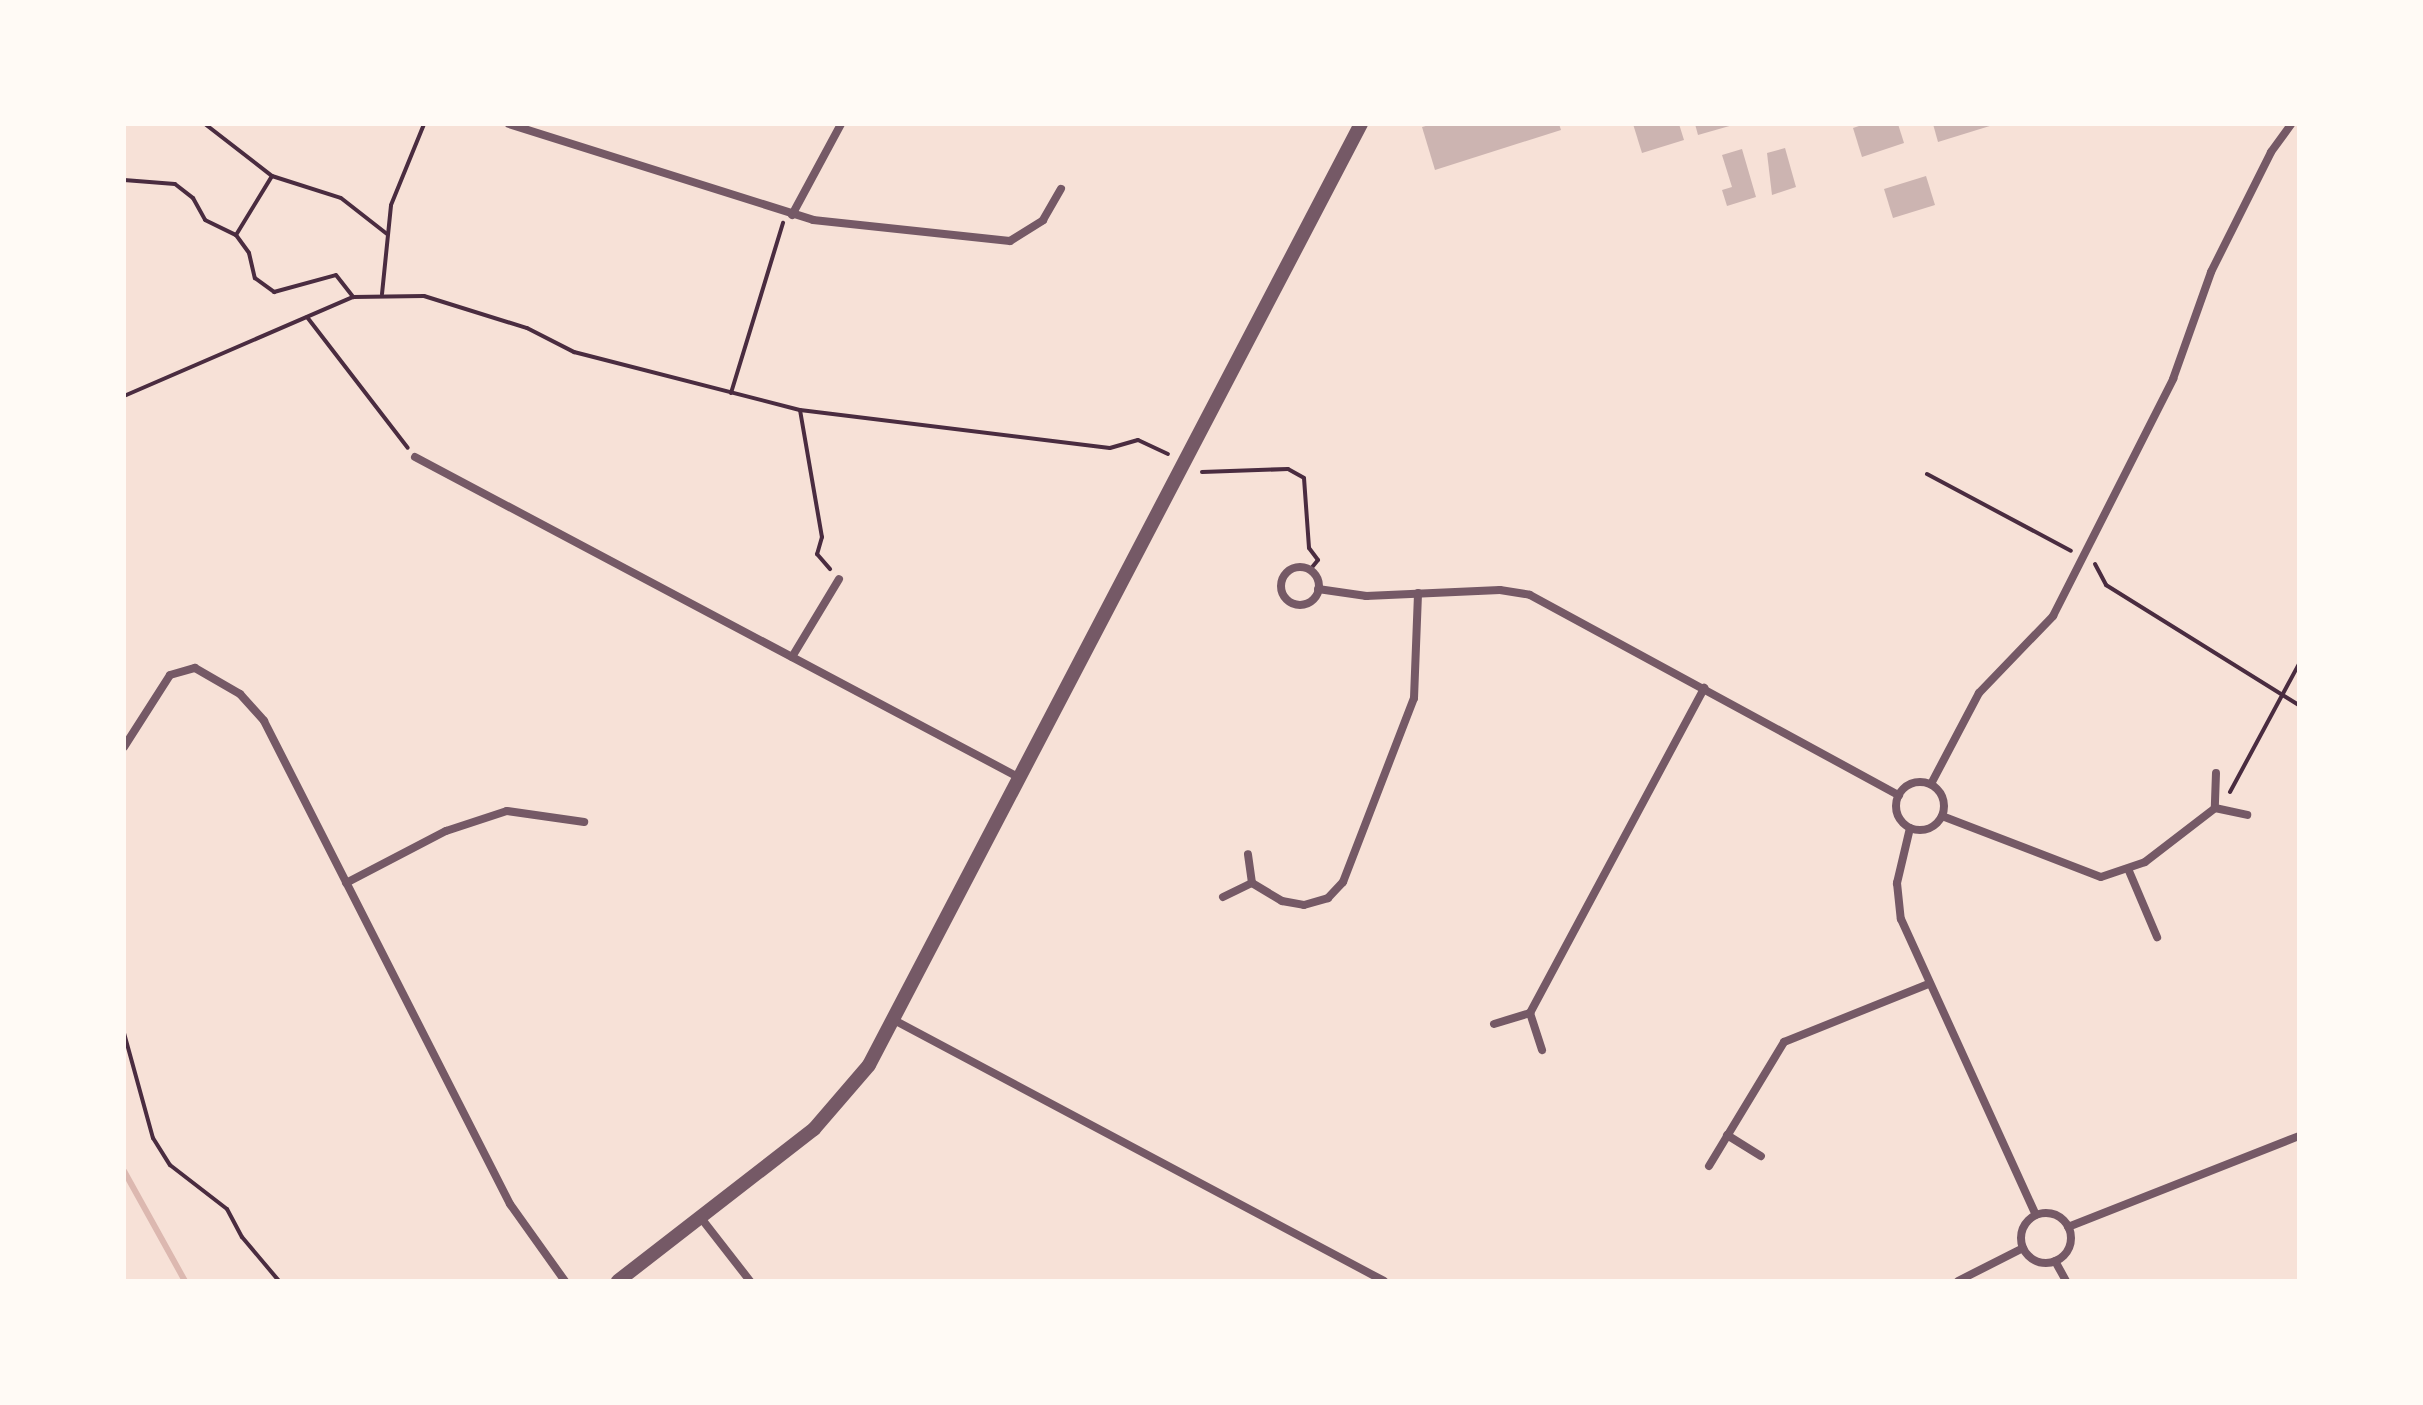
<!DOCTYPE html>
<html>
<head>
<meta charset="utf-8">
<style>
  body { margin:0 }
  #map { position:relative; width:2423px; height:1405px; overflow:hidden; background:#f7e1d7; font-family:"Open Sans",sans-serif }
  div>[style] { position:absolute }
  .stream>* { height:6px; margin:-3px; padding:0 3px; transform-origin:3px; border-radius:3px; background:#dcb8b0 }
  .building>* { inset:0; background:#ccb4b1 }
  .path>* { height:4px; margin:-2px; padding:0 2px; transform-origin:2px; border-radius:2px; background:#4a2c40 }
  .minor>* { height:8px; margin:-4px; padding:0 4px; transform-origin:4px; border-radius:4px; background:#755966 }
  .minor>.ring { margin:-4px; padding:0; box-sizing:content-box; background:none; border:8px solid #755966; border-radius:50% }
  .tertiary>* { height:14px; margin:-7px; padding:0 7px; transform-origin:7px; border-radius:7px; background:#755966 }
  span { translate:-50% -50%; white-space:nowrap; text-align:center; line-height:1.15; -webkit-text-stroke:6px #fffaf5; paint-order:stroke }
  .frame { position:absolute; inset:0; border:126px solid #fffaf5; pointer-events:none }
</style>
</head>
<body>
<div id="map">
  <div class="stream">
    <div style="left:124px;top:1171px;width:126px;rotate:61deg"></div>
  </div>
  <div class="building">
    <div style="clip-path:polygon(1433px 124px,1559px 124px,1561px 130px,1435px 170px,1422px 127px)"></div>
    <div style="clip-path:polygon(1633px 124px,1679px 124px,1684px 140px,1642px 153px)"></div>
    <div style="clip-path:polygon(1695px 124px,1733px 124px,1733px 125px,1698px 135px)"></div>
    <div style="clip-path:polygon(1865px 124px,1898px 124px,1904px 143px,1862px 157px,1853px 128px)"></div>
    <div style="clip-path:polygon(1933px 124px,1993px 124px,1993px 125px,1938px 142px)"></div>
    <div style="clip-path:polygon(1785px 148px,1796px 187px,1772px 195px,1767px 153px)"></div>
    <div style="clip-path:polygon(1742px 149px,1756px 197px,1727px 206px,1722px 190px,1732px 187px,1722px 155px)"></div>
    <div style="clip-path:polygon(1926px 176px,1935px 205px,1893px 218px,1884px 189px)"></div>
  </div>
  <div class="path">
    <div style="left:205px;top:124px;width:85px;rotate:37.8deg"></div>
    <div style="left:272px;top:176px;width:72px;rotate:17.7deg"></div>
    <div style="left:341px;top:198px;width:58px;rotate:38deg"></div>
    <div style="left:124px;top:180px;width:51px;rotate:4.5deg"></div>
    <div style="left:175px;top:184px;width:23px;rotate:38deg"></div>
    <div style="left:193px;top:198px;width:25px;rotate:61deg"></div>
    <div style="left:205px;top:220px;width:34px;rotate:26deg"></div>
    <div style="left:236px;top:235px;width:22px;rotate:54deg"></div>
    <div style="left:249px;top:253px;width:26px;rotate:77deg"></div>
    <div style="left:255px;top:278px;width:24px;rotate:36deg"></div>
    <div style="left:274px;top:292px;width:64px;rotate:-15.3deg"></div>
    <div style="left:336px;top:275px;width:28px;rotate:52deg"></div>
    <div style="left:236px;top:235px;width:69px;rotate:-58.6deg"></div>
    <div style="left:382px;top:294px;width:89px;rotate:-84.2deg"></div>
    <div style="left:391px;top:205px;width:87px;rotate:-67.8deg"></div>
    <div style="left:307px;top:317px;width:165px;rotate:52.4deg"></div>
    <div style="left:731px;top:393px;width:178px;rotate:-73deg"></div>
    <div style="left:124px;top:396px;width:249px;rotate:-23.4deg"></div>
    <div style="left:353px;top:297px;width:71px;rotate:-0.8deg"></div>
    <div style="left:424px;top:296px;width:108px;rotate:17.3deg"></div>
    <div style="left:527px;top:328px;width:53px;rotate:27.1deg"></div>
    <div style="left:574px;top:352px;width:233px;rotate:14.4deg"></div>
    <div style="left:800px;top:410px;width:312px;rotate:7deg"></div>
    <div style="left:1110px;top:448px;width:29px;rotate:-16deg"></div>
    <div style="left:1138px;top:440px;width:33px;rotate:25deg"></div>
    <div style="left:800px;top:410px;width:129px;rotate:80.2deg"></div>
    <div style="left:822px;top:537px;width:18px;rotate:106deg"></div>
    <div style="left:817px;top:554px;width:20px;rotate:49deg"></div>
    <div style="left:1202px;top:472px;width:86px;rotate:-2deg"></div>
    <div style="left:1288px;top:469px;width:18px;rotate:29deg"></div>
    <div style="left:1304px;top:478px;width:70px;rotate:85.9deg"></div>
    <div style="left:1309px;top:548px;width:15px;rotate:53deg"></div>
    <div style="left:1318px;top:560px;width:13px;rotate:129deg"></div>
    <div style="left:1927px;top:474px;width:163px;rotate:28.1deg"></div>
    <div style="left:2095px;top:564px;width:24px;rotate:62deg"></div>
    <div style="left:2106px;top:585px;width:227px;rotate:31.9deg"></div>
    <div style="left:2230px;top:792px;width:145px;rotate:-61.7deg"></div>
    <div style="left:124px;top:1033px;width:109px;rotate:74.6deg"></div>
    <div style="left:153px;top:1138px;width:32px;rotate:58deg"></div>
    <div style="left:170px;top:1165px;width:72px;rotate:37.7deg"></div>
    <div style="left:227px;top:1209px;width:32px;rotate:62deg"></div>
    <div style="left:242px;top:1237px;width:57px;rotate:49.9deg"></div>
  </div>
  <div class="minor">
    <div style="left:509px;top:124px;width:319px;rotate:17.5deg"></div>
    <div style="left:813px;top:220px;width:198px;rotate:6.1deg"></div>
    <div style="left:1010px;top:241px;width:39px;rotate:-32deg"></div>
    <div style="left:1043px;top:220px;width:36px;rotate:-60deg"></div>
    <div style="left:792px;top:215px;width:103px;rotate:-61.7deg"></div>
    <div style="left:415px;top:457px;width:685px;rotate:27.95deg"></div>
    <div class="ring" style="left:1281px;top:567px;width:30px;height:30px"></div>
    <div style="left:1318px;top:589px;width:49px;rotate:8.3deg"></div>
    <div style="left:1366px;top:596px;width:134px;rotate:-2.6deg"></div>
    <div style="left:1500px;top:590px;width:30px;rotate:9deg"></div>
    <div style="left:1530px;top:595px;width:420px;rotate:28.5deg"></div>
    <div style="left:792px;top:657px;width:91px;rotate:-58.9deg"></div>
    <div style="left:124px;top:747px;width:85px;rotate:-57.4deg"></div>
    <div style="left:170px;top:675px;width:26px;rotate:-16deg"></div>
    <div style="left:195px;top:668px;width:52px;rotate:30deg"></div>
    <div style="left:240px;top:694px;width:36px;rotate:48deg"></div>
    <div style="left:264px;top:721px;width:542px;rotate:63.01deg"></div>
    <div style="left:510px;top:1204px;width:95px;rotate:54.5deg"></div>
    <div style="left:2216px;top:773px;width:35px;rotate:92deg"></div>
    <div style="left:2215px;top:808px;width:33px;rotate:12deg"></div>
    <div class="ring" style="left:1896px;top:782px;width:40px;height:40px"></div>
    <div style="left:1931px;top:784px;width:103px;rotate:-62.2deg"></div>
    <div style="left:1979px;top:693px;width:107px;rotate:-46.1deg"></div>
    <div style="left:2053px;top:616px;width:266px;rotate:-63.1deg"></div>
    <div style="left:2173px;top:379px;width:114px;rotate:-70.4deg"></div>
    <div style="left:2211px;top:272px;width:134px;rotate:-63.4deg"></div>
    <div style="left:2271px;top:152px;width:34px;rotate:-54deg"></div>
    <div style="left:1942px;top:816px;width:170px;rotate:21deg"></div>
    <div style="left:2101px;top:877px;width:46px;rotate:-18.8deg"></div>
    <div style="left:2145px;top:862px;width:88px;rotate:-37.6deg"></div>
    <div style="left:1910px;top:828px;width:57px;rotate:103.3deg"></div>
    <div style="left:1897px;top:883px;width:36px;rotate:84deg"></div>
    <div style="left:1901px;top:919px;width:325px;rotate:65.5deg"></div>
    <div style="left:2129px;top:871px;width:72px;rotate:67deg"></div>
    <div style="left:346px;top:883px;width:113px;rotate:-27.5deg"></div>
    <div style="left:446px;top:831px;width:64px;rotate:-18.2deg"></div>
    <div style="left:507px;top:811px;width:78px;rotate:8.1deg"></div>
    <div style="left:1252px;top:883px;width:35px;rotate:31deg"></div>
    <div style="left:1282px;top:901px;width:22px;rotate:10deg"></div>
    <div style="left:1304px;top:905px;width:25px;rotate:-16deg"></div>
    <div style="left:1328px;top:898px;width:22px;rotate:-47deg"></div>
    <div style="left:1343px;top:882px;width:197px;rotate:-68.9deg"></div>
    <div style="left:1414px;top:698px;width:105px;rotate:-87.8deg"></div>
    <div style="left:1223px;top:897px;width:32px;rotate:-26deg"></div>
    <div style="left:1252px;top:883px;width:29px;rotate:-98deg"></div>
    <div style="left:1530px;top:1013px;width:369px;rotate:-61.8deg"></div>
    <div style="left:894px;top:1020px;width:555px;rotate:28.04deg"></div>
    <div style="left:1494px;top:1024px;width:38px;rotate:-17deg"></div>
    <div style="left:1530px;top:1013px;width:39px;rotate:72deg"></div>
    <div style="left:1727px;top:1135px;width:40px;rotate:32deg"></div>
    <div style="left:1709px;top:1166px;width:145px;rotate:-58.8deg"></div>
    <div style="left:1784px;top:1042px;width:155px;rotate:-21.9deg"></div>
    <div class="ring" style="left:2021px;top:1213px;width:42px;height:42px"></div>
    <div style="left:701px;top:1218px;width:80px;rotate:52.1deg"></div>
    <div style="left:2068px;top:1227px;width:248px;rotate:-21.5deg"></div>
    <div style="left:2055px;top:1261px;width:23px;rotate:61deg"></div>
    <div style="left:1958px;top:1281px;width:73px;rotate:-26.9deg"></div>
  </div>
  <div class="tertiary">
    <div style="left:618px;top:1281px;width:248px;rotate:-37.8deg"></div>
    <div style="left:814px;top:1129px;width:84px;rotate:-49.3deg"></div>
    <div style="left:869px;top:1065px;width:1062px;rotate:-62.4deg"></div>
  </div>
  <div class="frame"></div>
</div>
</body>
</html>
